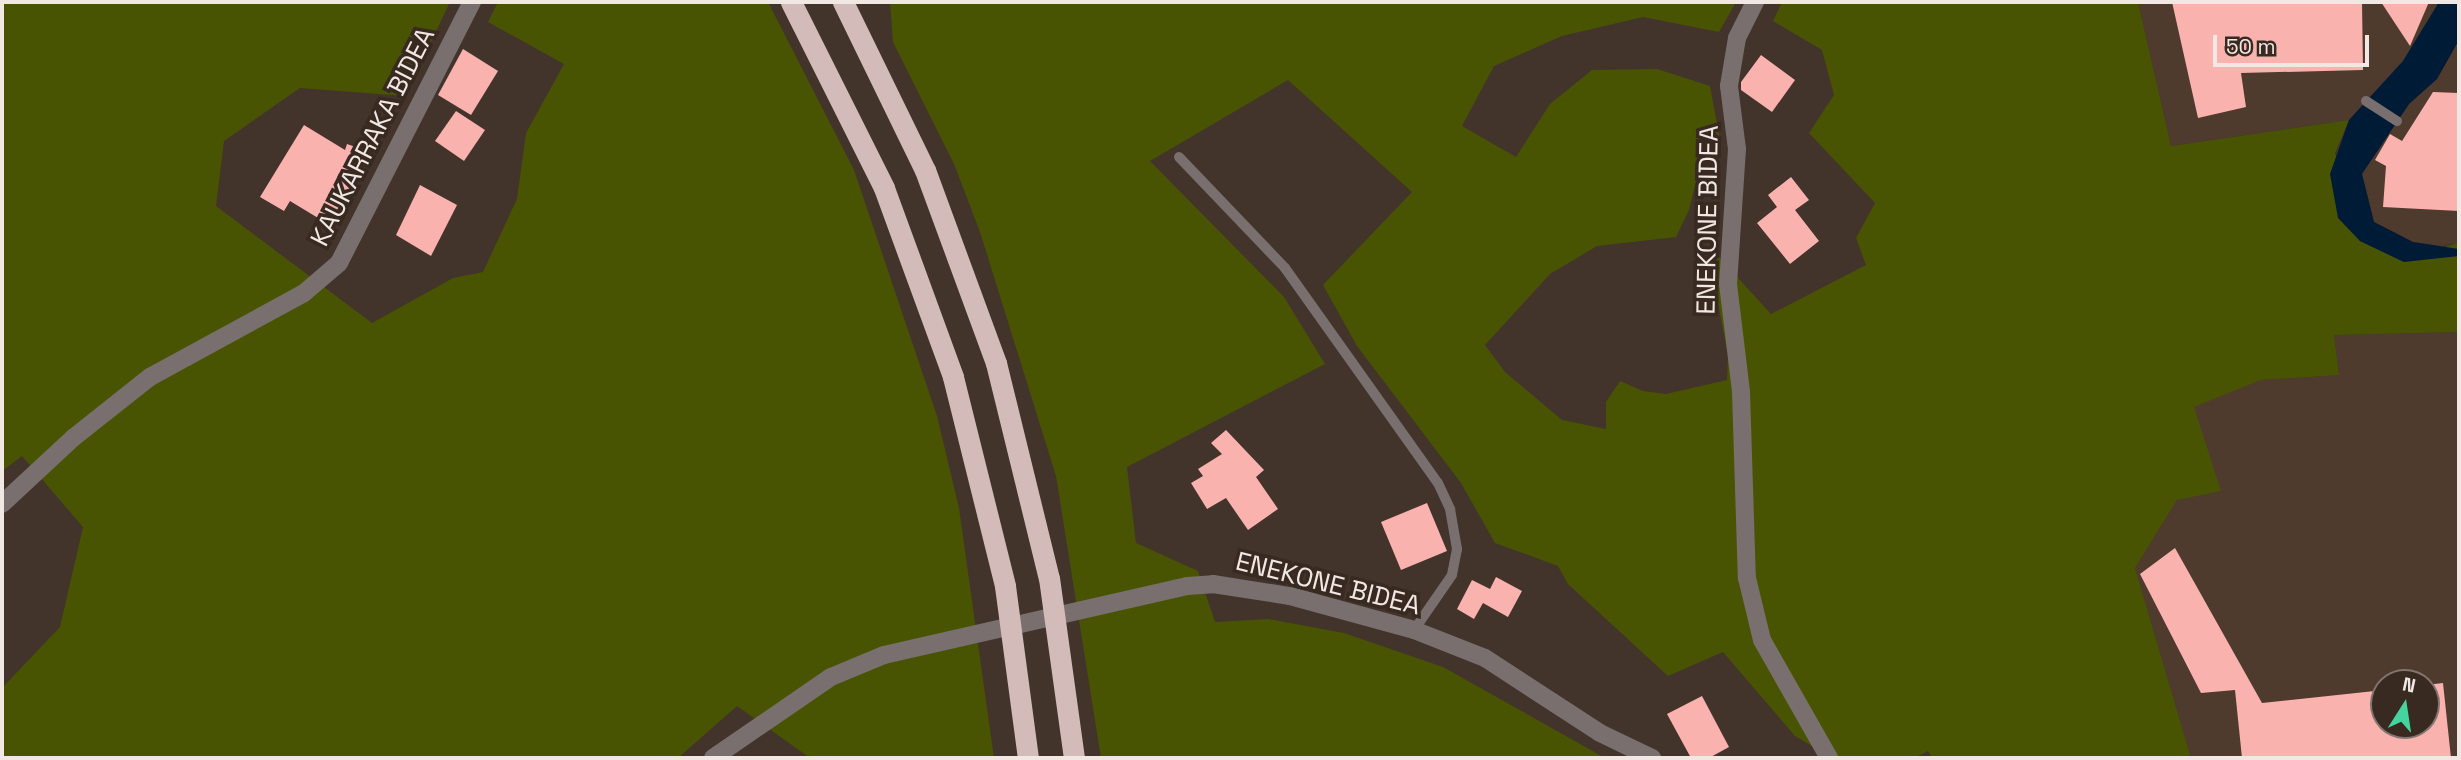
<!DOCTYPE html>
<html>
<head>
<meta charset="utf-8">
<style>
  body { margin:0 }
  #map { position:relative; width:2461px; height:760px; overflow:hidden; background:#42332b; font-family:"Space Grotesk",sans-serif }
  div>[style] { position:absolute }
  .built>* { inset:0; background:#4f3a2e }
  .green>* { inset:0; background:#495403 }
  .water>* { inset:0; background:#001b36 }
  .building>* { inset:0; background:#fab2ae }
  .service>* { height:10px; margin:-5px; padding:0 5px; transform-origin:5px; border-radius:5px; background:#786f6e }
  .minor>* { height:18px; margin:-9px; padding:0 9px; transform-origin:9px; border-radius:9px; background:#786f6e }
  .motorway>* { height:21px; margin:-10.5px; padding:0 10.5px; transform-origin:10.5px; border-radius:10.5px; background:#d2bbb9 }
  span { translate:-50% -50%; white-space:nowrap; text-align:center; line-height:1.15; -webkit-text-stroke:7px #382921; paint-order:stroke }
  .street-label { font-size:26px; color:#f2e8e3 }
  .frame { position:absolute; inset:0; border:4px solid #f2e8e3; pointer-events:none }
  .north { position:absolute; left:2370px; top:669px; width:70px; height:70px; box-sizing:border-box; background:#382921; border:2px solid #82756f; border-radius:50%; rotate:12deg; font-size:19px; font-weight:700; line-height:28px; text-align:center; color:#f2e8e3 }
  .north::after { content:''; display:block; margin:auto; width:24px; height:32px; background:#44d49f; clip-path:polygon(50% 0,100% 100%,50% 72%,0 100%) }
  .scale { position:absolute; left:2213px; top:35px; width:156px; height:32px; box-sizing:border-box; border:4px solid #f2e8e3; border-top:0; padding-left:9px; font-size:21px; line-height:24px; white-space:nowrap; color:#f2e8e3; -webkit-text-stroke:5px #382921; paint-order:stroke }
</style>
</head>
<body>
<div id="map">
  <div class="built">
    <div style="clip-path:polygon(2138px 2px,2439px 2px,2403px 61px,2349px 120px,2171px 146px)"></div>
    <div style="clip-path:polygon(2459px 40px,2459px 242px,2442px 246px,2413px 242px,2374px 222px,2362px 173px,2409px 104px,2437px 79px)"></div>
    <div style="clip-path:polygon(evenodd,2459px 332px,2459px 758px,2191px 758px,2135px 568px,2177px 500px,2193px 407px,2261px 380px,2339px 375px,2334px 335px,2459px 332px,2384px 683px,2426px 683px,2426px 725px,2384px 725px,2384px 683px)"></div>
  </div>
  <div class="green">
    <div style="clip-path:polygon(2px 2px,450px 2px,405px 96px,300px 88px,224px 141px,216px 206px,372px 323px,453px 278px,483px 272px,517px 199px,526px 133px,564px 64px,488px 22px,498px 2px,768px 2px,854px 170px,937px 416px,959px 508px,994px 758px,810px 758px,737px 706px,678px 758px,2px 758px,2px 688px,60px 627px,83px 527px,22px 456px,2px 471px)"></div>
    <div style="clip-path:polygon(890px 2px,1736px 2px,1719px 32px,1643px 17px,1562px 36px,1494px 66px,1462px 126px,1516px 157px,1550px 104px,1592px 70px,1657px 69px,1710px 86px,1720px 139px,1707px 137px,1689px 210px,1676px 237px,1597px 246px,1550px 274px,1485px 345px,1505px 372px,1562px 420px,1606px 429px,1606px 402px,1620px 381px,1643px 391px,1666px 394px,1727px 380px,1728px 356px,1707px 244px,1771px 314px,1866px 265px,1856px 238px,1875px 203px,1809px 133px,1834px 95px,1822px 50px,1773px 21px,1782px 2px,2138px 2px,2171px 146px,2349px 120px,2335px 153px,2360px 241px,2404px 262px,2459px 242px,2459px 332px,2334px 335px,2339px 375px,2261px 380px,2194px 407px,2221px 491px,2177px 500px,2135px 568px,2191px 758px,1933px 758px,1928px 751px,1914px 758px,1832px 758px,1795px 736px,1723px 652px,1668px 676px,1568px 584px,1558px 566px,1495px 543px,1461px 483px,1357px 346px,1323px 285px,1412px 192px,1288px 80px,1150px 161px,1284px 297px,1325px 364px,1127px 467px,1136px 543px,1198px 571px,1215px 622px,1268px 619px,1344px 633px,1443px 667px,1605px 758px,1101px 758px,1056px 476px,980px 232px,954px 164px,893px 42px)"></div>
  </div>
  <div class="water">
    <div style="clip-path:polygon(2439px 2px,2459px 2px,2459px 40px,2437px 79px,2409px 104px,2362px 174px,2374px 222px,2413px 242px,2459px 249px,2459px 256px,2404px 262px,2360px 241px,2338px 218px,2330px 174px,2349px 120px,2403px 61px)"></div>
  </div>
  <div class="building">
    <div style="clip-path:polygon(2172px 2px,2362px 2px,2363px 70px,2241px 73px,2246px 107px,2198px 118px)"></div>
    <div style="clip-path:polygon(2381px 2px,2429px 2px,2410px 46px)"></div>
    <div style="clip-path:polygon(463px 49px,498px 71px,471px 115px,438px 95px)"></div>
    <div style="clip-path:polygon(1761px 55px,1795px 80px,1772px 112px,1741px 90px,1741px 82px)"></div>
    <div style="clip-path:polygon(2433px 92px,2459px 93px,2459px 211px,2383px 207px,2386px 166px,2375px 160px,2390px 134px,2402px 141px)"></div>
    <div style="clip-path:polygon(456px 111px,485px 130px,464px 161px,435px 141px)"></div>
    <div style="clip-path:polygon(304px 125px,345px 150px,347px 144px,367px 151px,357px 178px,328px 224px,290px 201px,284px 211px,260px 197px)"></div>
    <div style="clip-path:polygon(1791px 177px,1809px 200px,1795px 210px,1819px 241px,1790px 264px,1757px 223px,1777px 207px,1768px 195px)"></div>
    <div style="clip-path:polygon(420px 185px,457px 205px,431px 256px,396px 235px)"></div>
    <div style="clip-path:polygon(1226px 430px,1264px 470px,1256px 477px,1278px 509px,1248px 530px,1226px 498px,1207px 509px,1191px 483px,1203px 476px,1198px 469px,1222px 454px,1211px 443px)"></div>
    <div style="clip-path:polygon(1427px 503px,1447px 551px,1401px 570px,1381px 522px)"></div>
    <div style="clip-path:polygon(2175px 548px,2262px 703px,2384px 690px,2384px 725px,2426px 725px,2426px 685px,2443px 683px,2451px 758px,2242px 758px,2235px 690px,2201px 693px,2140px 574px)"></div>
    <div style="clip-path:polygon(1496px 577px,1522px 591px,1508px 617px,1483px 603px,1474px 619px,1457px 609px,1472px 580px,1490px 589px)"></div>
    <div style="clip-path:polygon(1702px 696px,1729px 747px,1709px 758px,1691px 758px,1667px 714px)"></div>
  </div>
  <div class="service">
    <div style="left:2366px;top:101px;width:37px;rotate:33deg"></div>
    <div style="left:1179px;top:157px;width:153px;rotate:46.3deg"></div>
    <div style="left:1285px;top:268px;width:264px;rotate:54.6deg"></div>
    <div style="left:1438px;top:483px;width:29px;rotate:65deg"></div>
    <div style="left:1450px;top:509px;width:41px;rotate:80.1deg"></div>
    <div style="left:1457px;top:549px;width:26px;rotate:101deg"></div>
    <div style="left:1452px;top:575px;width:67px;rotate:124.6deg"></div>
  </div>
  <div class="minor">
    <div style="left:1755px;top:2px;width:40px;rotate:116.6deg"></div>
    <div style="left:1737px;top:38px;width:49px;rotate:99.5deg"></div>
    <div style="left:1729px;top:86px;width:64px;rotate:82.8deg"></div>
    <div style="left:1737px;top:149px;width:135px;rotate:93.8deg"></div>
    <div style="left:1728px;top:284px;width:109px;rotate:83.1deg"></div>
    <div style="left:1741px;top:392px;width:186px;rotate:88.2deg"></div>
    <div style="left:1747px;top:578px;width:64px;rotate:76.4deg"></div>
    <div style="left:1762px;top:640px;width:136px;rotate:60.4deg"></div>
    <div style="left:2px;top:504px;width:97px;rotate:-42.9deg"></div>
    <div style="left:73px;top:438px;width:98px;rotate:-38.4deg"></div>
    <div style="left:150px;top:377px;width:175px;rotate:-28.6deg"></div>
    <div style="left:304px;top:293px;width:46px;rotate:-40.6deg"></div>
    <div style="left:339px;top:263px;width:293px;rotate:-63deg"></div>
    <div style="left:713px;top:758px;width:143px;rotate:-34.5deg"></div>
    <div style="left:831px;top:677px;width:57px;rotate:-22.5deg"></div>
    <div style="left:884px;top:655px;width:311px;rotate:-12.8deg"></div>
    <div style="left:1187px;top:586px;width:26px;rotate:-4deg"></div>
    <div style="left:1213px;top:584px;width:78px;rotate:8.9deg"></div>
    <div style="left:1290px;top:596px;width:129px;rotate:15.3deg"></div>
    <div style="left:1414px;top:630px;width:76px;rotate:21.5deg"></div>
    <div style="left:1485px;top:658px;width:137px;rotate:33.1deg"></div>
    <div style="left:1600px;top:733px;width:58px;rotate:25.7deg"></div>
  </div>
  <div class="motorway">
    <div style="left:791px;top:2px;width:208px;rotate:63.4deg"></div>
    <div style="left:884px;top:188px;width:201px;rotate:69.9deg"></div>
    <div style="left:953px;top:377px;width:215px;rotate:76deg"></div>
    <div style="left:1005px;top:586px;width:174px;rotate:82.4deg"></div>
    <div style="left:843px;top:2px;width:187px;rotate:64deg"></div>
    <div style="left:925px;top:170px;width:206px;rotate:69.8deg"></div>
    <div style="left:996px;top:363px;width:221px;rotate:76.2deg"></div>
    <div style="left:1049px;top:578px;width:182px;rotate:82.1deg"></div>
  </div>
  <div class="street-label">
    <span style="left:373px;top:137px;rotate:-63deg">KAUKARRAKA BIDEA</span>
    <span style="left:1708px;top:220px;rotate:-89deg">ENEKONE BIDEA</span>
    <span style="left:1328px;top:584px;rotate:14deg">ENEKONE BIDEA</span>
  </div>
  <div class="frame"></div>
  <div class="north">N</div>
  <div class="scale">50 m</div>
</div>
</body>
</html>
